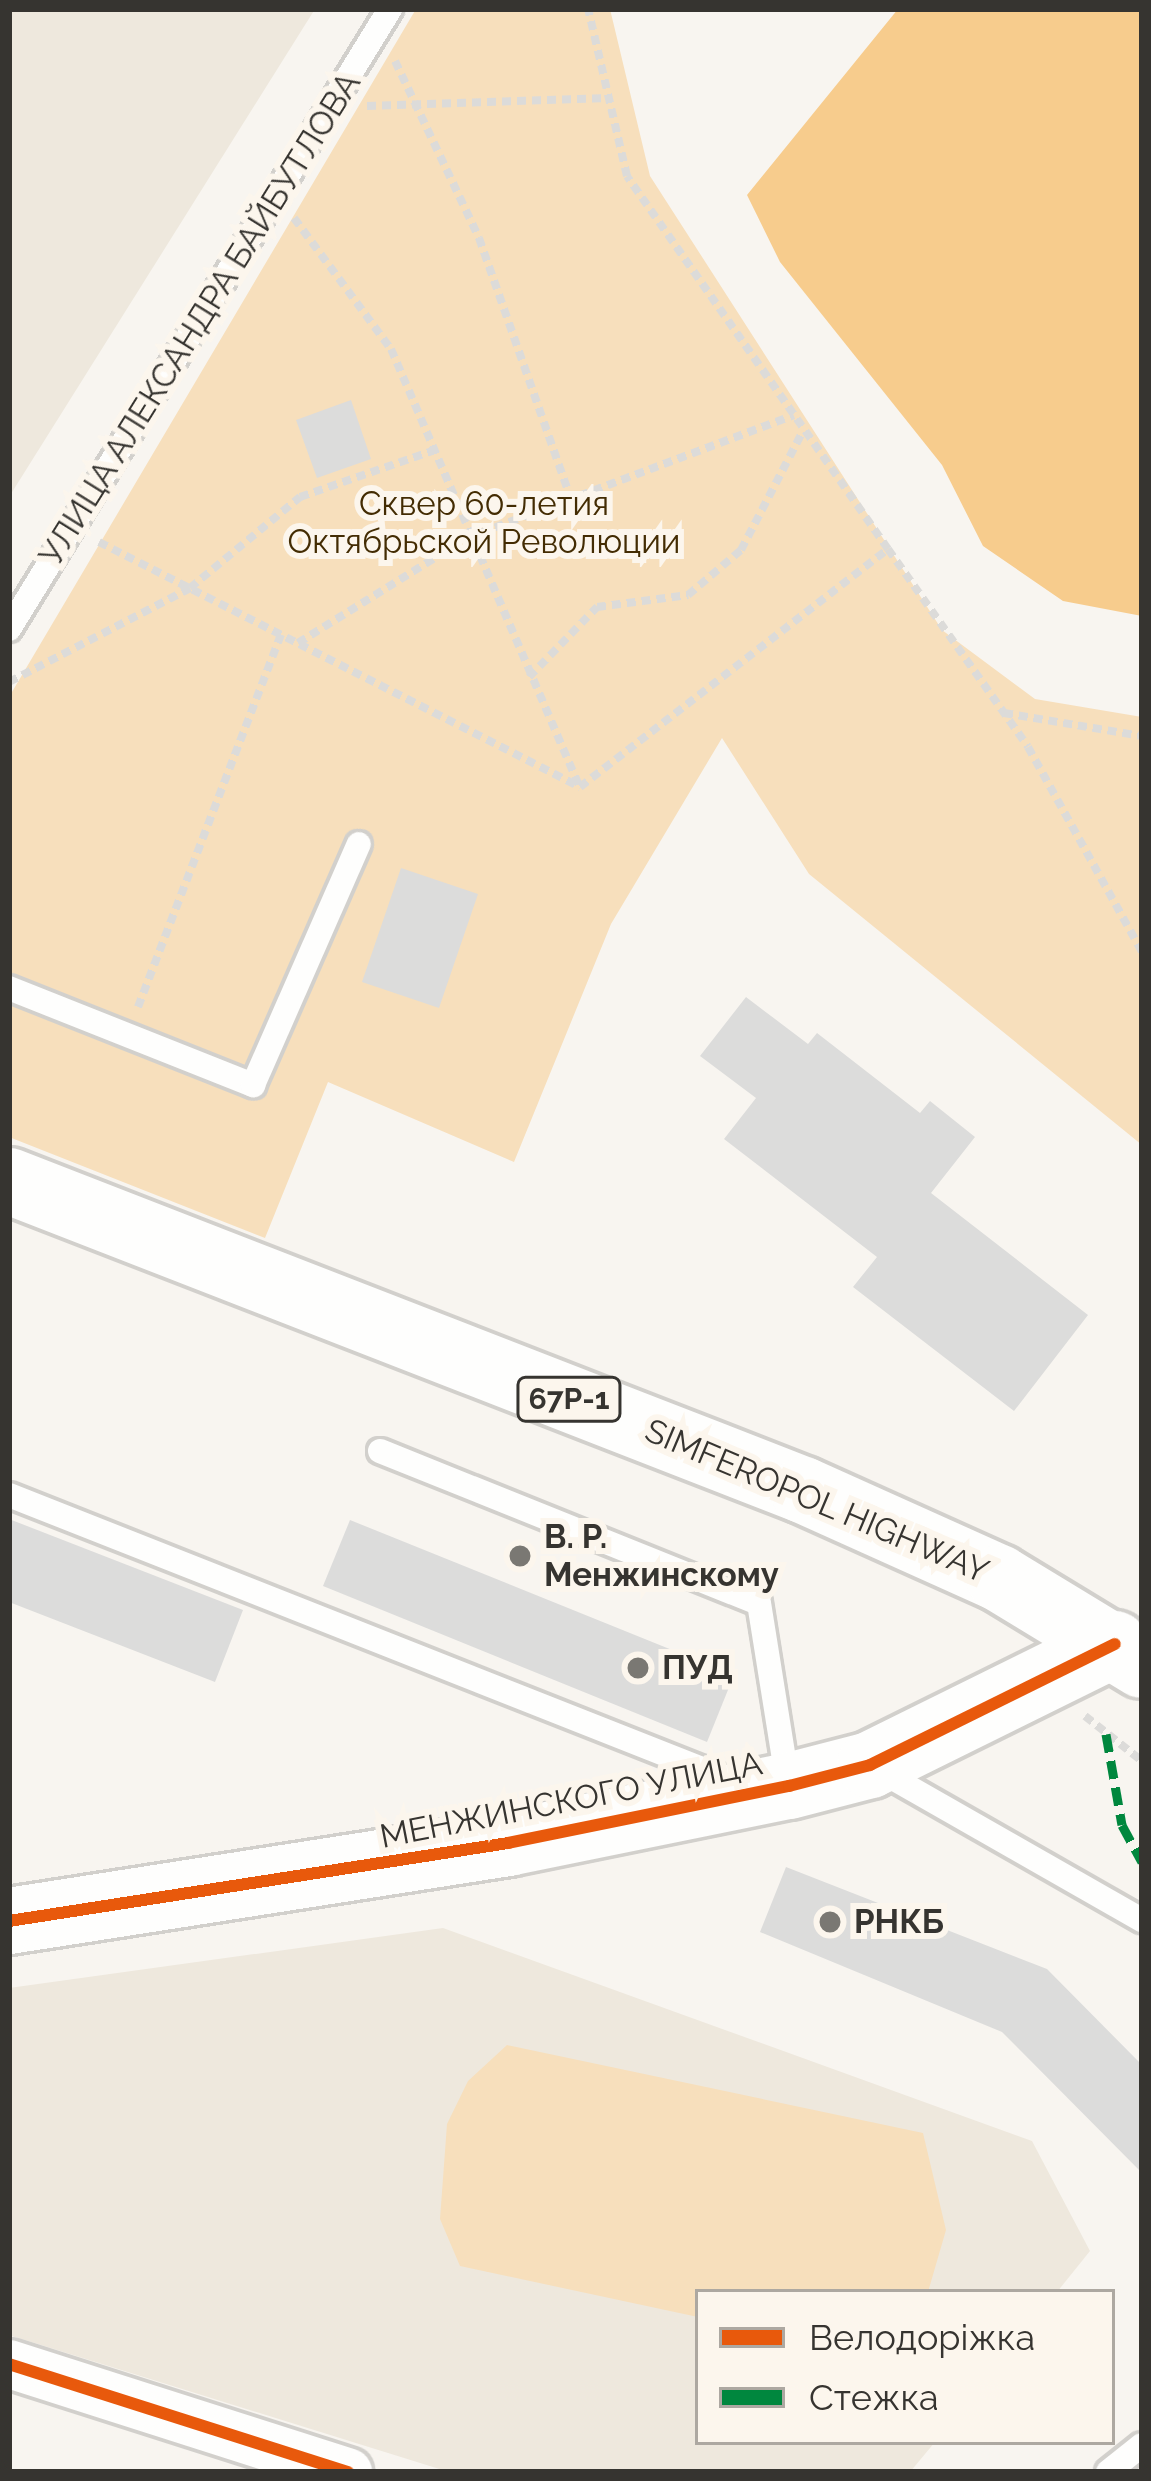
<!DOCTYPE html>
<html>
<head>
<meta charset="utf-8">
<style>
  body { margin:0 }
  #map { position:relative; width:1151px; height:2481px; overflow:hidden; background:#f8f5f0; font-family:Raleway,sans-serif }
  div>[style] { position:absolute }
  .built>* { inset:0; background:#eee8dd }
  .green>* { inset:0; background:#f7dfbc }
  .water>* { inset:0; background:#f7cc8d }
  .building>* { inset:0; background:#dcdcdb }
  .path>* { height:8px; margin-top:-4px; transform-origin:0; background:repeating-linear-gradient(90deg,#dcdbd9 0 9px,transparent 0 15px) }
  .roads { filter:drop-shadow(3px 0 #d2d0cc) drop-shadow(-3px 0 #d2d0cc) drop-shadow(0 3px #d2d0cc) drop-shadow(0 -3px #d2d0cc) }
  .lane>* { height:24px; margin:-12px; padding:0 12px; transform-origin:12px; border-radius:12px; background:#fefefd }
  .street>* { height:48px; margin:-24px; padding:0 24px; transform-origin:24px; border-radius:24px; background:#fefefd }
  .secondary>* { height:66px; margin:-33px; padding:0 33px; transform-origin:33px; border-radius:33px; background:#fefefd }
  .primary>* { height:66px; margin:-33px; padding:0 33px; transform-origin:33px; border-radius:33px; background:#fefefd }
  .quiet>* { height:9px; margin-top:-4.5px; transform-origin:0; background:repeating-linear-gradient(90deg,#00873e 0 18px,transparent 0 27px) }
  .cycleway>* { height:12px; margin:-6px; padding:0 6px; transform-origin:6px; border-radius:6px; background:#e8590c }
  .dots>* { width:33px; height:33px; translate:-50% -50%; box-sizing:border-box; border:6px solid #fcf6ed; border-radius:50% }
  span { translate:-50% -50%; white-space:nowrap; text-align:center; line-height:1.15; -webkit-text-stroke:12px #fcf6ed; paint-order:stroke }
  .shield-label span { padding:3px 9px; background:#fcf6ed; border:3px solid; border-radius:9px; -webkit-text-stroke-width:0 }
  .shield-label { font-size:30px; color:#363430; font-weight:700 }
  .street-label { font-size:33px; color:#363430 }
  .park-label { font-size:33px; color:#432c03 }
  .poi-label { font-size:33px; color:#363430; font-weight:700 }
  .left { translate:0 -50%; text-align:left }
  .frame { position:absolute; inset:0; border:12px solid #363430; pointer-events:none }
  .legend { position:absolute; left:695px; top:2289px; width:420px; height:156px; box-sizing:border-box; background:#fcf6ed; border:3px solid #ada8a1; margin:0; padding:15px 21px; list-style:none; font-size:36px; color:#363430 }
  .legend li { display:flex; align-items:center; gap:24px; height:60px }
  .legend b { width:60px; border:3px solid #ada8a1 }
</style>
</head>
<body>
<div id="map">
  <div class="built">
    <div style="clip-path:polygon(9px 9px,315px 9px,9px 497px)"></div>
    <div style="clip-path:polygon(443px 1928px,1032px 2141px,1090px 2251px,1057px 2292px,698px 2292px,698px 2442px,935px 2442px,910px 2472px,449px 2472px,9px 2335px,9px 1988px)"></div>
  </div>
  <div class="green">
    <div style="clip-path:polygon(416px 9px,610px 9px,650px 176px,942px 630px,1035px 699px,1142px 717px,1142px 1145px,809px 874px,722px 738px,611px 924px,514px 1162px,328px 1082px,265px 1238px,9px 1137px,9px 697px)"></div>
    <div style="clip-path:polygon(507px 2045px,923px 2133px,946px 2230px,928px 2292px,698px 2292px,698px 2317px,460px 2266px,440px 2219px,447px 2124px,468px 2081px)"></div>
  </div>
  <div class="water">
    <div style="clip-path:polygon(898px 9px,1142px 9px,1142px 616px,1063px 601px,983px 546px,942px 465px,780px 262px,747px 195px)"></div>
  </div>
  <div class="building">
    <div style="clip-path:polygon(351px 400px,371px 459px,317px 478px,296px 420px)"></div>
    <div style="clip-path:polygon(401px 868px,478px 894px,439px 1008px,362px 982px)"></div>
    <div style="clip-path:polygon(746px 997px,808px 1044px,817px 1033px,920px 1113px,930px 1101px,975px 1137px,931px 1193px,1088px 1315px,1014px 1411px,853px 1287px,877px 1257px,724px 1139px,756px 1098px,700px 1056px)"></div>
    <div style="clip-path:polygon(9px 1519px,243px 1610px,215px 1682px,9px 1602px)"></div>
    <div style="clip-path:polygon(350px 1520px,734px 1675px,707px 1742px,323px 1586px)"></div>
    <div style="clip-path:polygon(786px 1867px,1047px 1969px,1142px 2065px,1142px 2173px,1002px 2032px,760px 1932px)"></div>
  </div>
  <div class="path">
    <div style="left:395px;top:61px;width:196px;rotate:64.6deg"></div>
    <div style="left:479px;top:238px;width:277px;rotate:70.6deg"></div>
    <div style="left:367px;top:106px;width:242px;rotate:-1.9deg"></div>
    <div style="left:294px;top:218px;width:163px;rotate:53.5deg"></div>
    <div style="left:391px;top:349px;width:476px;rotate:66.7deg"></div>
    <div style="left:99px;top:542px;width:540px;rotate:26.99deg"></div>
    <div style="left:580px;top:787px;width:389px;rotate:-37.7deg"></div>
    <div style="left:888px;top:549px;width:455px;rotate:-125deg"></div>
    <div style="left:627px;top:176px;width:171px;rotate:-103.1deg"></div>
    <div style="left:888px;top:549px;width:242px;rotate:54.7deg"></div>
    <div style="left:1028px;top:747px;width:235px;rotate:60.9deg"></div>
    <div style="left:298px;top:643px;width:199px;rotate:-31.9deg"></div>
    <div style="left:467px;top:538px;width:349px;rotate:-20.6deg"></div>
    <div style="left:529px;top:677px;width:98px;rotate:-45.8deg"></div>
    <div style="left:597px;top:607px;width:92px;rotate:-7.5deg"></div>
    <div style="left:688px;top:595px;width:70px;rotate:-40.3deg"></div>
    <div style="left:741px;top:550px;width:134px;rotate:-62.5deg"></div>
    <div style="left:9px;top:682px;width:204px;rotate:-27.4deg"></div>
    <div style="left:190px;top:588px;width:143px;rotate:-39.6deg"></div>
    <div style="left:300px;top:497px;width:140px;rotate:-19.2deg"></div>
    <div style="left:1004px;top:713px;width:140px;rotate:9.5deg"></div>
    <div style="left:138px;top:1007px;width:399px;rotate:-69deg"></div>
    <div style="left:1085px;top:1716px;width:73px;rotate:38.3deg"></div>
  </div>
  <div class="roads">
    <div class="lane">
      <div style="left:9px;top:629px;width:728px;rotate:-58.43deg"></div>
      <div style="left:9px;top:988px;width:263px;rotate:21.7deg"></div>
      <div style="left:253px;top:1085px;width:263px;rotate:-66.3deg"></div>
      <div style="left:380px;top:1451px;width:408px;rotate:21.9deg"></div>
      <div style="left:759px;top:1603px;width:183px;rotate:80.9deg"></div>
      <div style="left:9px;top:1495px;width:745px;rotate:21.57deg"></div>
      <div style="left:702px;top:1769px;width:33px;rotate:50deg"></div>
      <div style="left:877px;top:1769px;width:305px;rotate:29.7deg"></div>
      <div style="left:1108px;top:2472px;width:43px;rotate:-38.5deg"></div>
    </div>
    <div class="street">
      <div style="left:9px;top:2364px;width:356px;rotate:17.7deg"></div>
    </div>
    <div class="secondary">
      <div style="left:9px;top:1921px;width:505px;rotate:-8.88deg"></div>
      <div style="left:508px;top:1843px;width:287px;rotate:-11.5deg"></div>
      <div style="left:789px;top:1786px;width:84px;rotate:-14.5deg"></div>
      <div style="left:870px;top:1765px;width:273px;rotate:-26.3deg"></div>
    </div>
    <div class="primary">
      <div style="left:9px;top:1181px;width:852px;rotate:21.26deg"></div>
      <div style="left:803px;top:1490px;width:215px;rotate:24.2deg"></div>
      <div style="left:999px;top:1578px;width:167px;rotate:31.3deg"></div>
    </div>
  </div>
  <div class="quiet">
    <div style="left:1106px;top:1734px;width:92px;rotate:80deg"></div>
    <div style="left:1122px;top:1825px;width:42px;rotate:61.6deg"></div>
  </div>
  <div class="cycleway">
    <div style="left:9px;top:1921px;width:505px;rotate:-8.88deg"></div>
    <div style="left:508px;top:1843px;width:287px;rotate:-11.5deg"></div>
    <div style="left:789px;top:1786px;width:84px;rotate:-14.5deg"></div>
    <div style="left:870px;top:1765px;width:273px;rotate:-26.3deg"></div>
    <div style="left:9px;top:2364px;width:356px;rotate:17.7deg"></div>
  </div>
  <div class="dots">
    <div style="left:520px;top:1556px;background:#7a7873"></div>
    <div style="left:638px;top:1668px;background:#7a7873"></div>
    <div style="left:830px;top:1922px;background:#7a7873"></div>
  </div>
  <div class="shield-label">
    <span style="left:569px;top:1399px">67Р-1</span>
  </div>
  <div class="street-label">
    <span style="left:200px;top:319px;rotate:-58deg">УЛИЦА АЛЕКСАНДРА БАЙБУТЛОВА</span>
    <span style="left:817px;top:1501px;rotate:23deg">SIMFEROPOL HIGHWAY</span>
    <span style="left:571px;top:1800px;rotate:-11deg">МЕНЖИНСКОГО УЛИЦА</span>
  </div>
  <div class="park-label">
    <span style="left:484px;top:523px">Сквер 60-летия<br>Октябрьской Революции</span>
  </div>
  <div class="poi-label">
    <span class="left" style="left:544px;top:1556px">В. Р.<br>Менжинскому</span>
    <span class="left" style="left:662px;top:1668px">ПУД</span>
    <span class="left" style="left:854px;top:1922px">РНКБ</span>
  </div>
  <div class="frame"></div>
  <ul class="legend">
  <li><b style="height:15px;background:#e8590c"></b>Велодоріжка</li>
  <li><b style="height:15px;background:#00873e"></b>Стежка</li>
  </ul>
</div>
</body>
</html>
